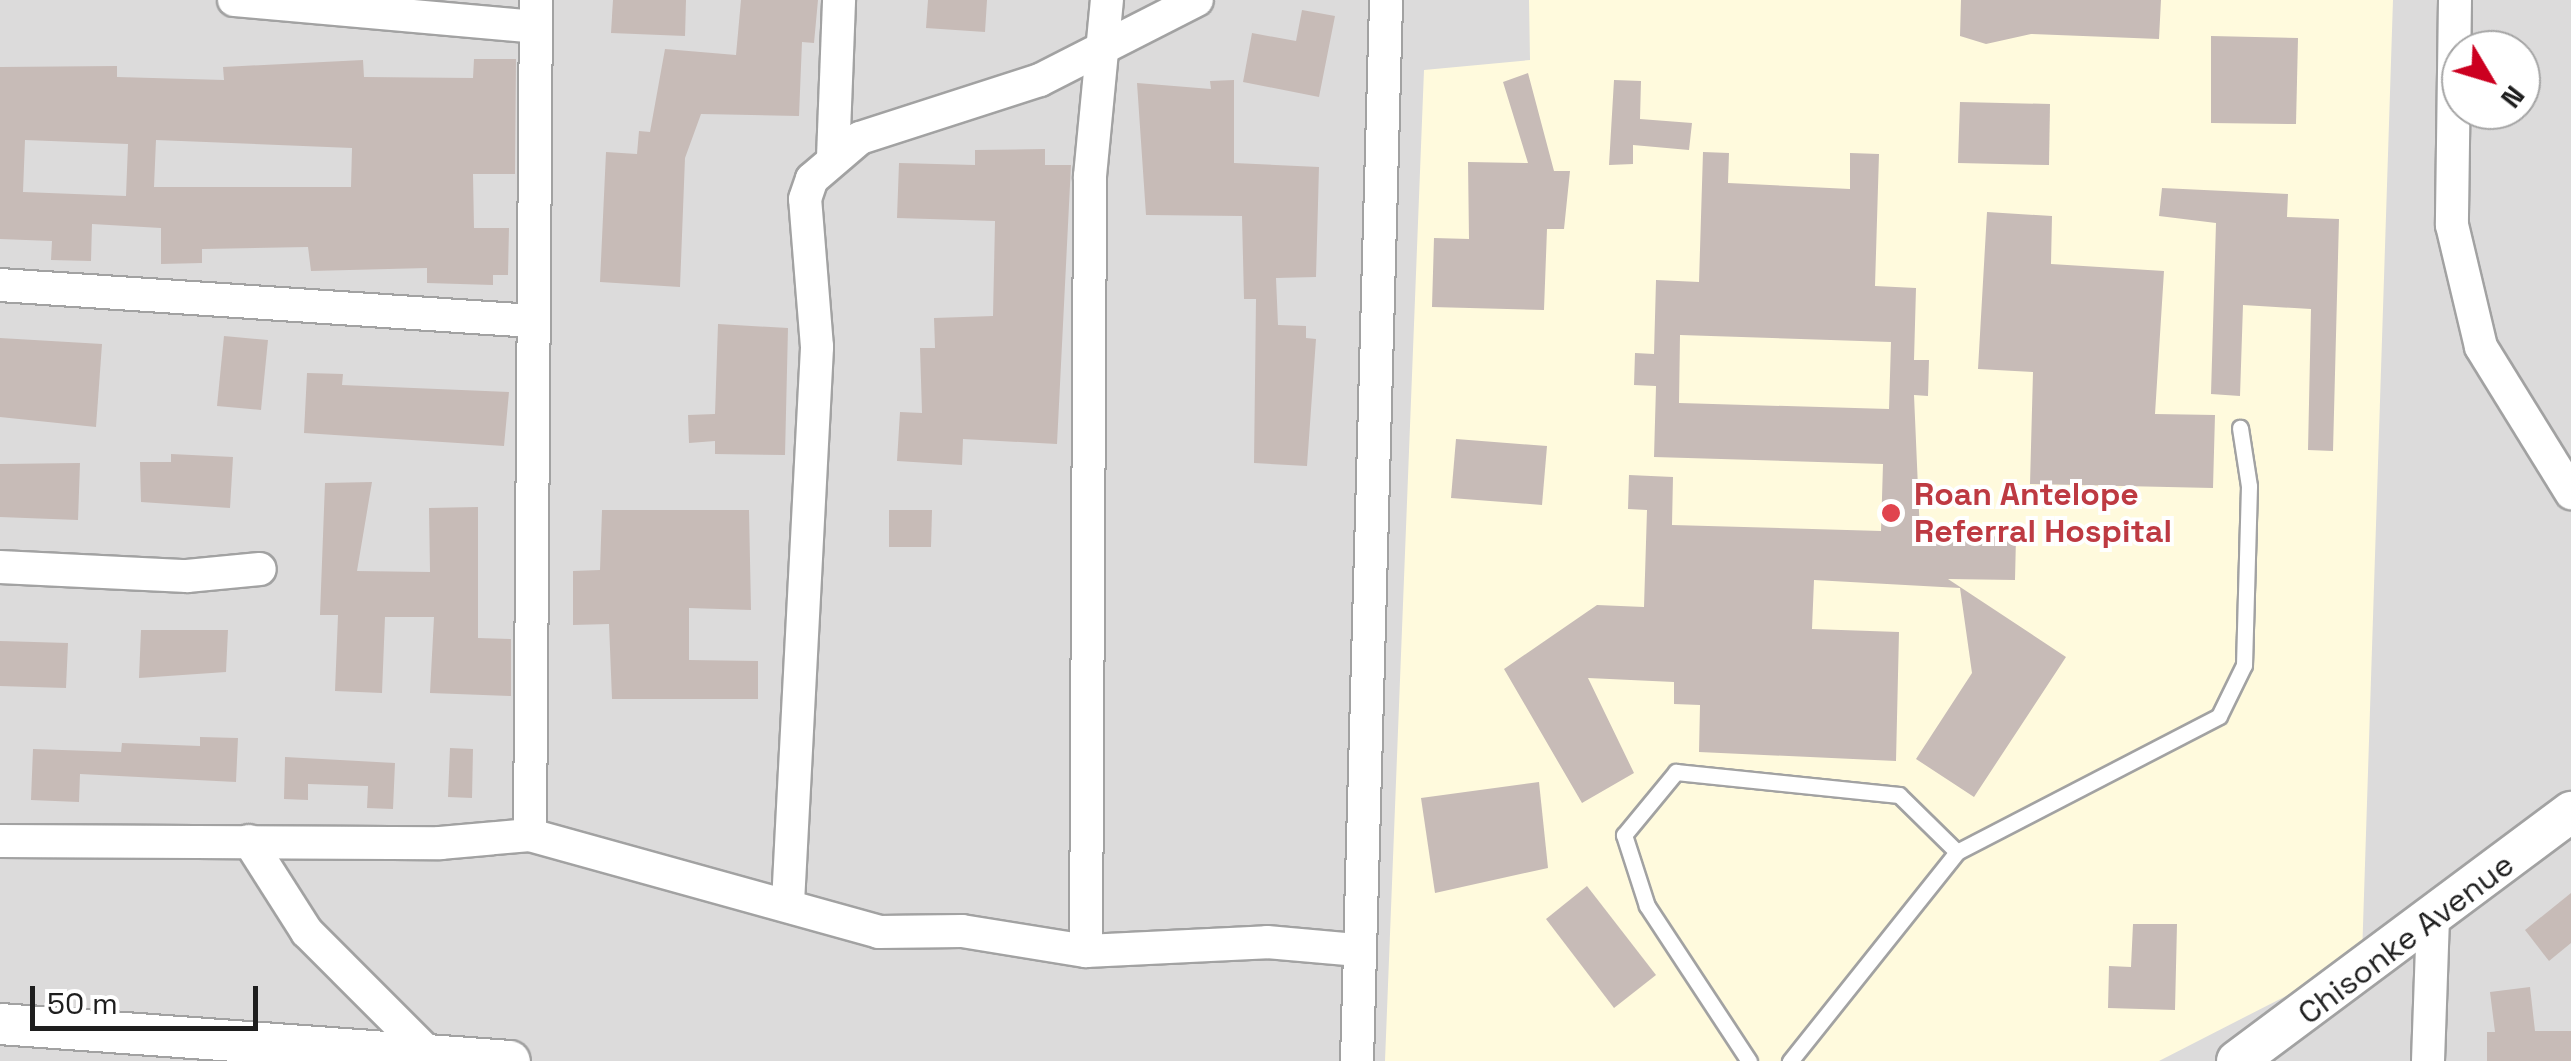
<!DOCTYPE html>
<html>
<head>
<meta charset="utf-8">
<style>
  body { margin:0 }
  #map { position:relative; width:2571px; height:1061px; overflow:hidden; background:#efeae4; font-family:"Space Grotesk",sans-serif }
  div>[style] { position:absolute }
  .residential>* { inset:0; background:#dcdbdb }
  .education>* { inset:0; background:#fffadd }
  .building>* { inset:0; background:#c7bbb7 }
  .roads { filter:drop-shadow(2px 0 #a2a2a2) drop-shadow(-2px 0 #a2a2a2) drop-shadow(0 2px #a2a2a2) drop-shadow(0 -2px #a2a2a2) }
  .service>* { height:15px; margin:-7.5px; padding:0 7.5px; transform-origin:7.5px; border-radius:7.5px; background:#fff }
  .minor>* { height:32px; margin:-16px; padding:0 16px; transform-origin:16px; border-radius:16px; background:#fff }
  .tertiary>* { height:40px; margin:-20px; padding:0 20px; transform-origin:20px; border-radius:20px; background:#fff }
  .dots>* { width:28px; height:28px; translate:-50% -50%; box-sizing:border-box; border:5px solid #fff; border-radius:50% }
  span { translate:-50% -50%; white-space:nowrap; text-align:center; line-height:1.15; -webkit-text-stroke:8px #fff; paint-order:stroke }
  .health-label { font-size:32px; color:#be3a42; font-weight:700 }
  .left { translate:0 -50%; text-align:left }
  .street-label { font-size:32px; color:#1e1e1e }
  .north { position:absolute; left:2441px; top:30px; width:100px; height:100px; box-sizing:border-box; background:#fff; border:2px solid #a5a5a5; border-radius:50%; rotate:128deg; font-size:28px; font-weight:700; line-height:40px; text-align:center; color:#1e1e1e }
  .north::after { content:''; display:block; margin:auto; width:35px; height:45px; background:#cc0020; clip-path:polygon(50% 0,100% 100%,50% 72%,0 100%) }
  .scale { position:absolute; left:30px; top:986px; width:228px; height:45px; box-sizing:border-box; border:5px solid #1e1e1e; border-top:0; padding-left:12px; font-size:30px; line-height:35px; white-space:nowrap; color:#1e1e1e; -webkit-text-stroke:8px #fff; paint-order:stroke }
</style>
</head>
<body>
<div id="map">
  <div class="residential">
    <div style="clip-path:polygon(evenodd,0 0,2571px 0,2571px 1061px,0 1061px,0 0,2461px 50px,2521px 50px,2521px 110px,2461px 110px,2461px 50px)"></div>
  </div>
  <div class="education">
    <div style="clip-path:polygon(1529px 0,2393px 0,2362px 957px,2159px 1061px,1385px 1061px,1424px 70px,1530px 60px)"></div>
  </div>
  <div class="building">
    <div style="clip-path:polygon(613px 0,686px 0,685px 36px,611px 33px)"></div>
    <div style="clip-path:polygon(741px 0,818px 0,814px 43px,802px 42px,799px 116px,701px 114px,685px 158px,680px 287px,600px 282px,606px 152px,637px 154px,639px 131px,650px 132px,665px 49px,736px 55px)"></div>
    <div style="clip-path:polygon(928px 0,987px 0,985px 32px,926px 28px)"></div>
    <div style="clip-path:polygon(1961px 0,2161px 0,2159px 39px,2031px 34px,1986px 44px,1960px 36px)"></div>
    <div style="clip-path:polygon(1302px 10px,1335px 16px,1319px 97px,1243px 82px,1252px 33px,1296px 41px)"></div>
    <div style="clip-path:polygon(2211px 36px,2298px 38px,2296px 124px,2211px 123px)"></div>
    <div style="clip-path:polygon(evenodd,474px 59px,516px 59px,515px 174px,473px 174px,474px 228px,509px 228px,508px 275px,493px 275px,493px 285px,427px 283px,427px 268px,311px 271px,308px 247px,202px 249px,202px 263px,161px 264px,161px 228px,92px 224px,91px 261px,51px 260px,52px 241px,0 239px,0 67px,117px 66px,117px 77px,224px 80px,223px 67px,363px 60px,364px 77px,473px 78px,474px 59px,25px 140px,128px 144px,126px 196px,23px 192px,25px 140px,474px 59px,156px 140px,352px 148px,351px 187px,154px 187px,156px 140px)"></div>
    <div style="clip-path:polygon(1528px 73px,1554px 171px,1570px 171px,1564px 229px,1547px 229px,1544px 310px,1432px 307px,1434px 238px,1469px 239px,1468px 162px,1528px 163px,1503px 82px)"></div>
    <div style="clip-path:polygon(1234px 80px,1234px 163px,1319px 167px,1316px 277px,1276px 278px,1278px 325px,1306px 326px,1306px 338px,1316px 339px,1307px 466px,1254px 463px,1256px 299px,1244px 299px,1242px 216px,1146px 215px,1137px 83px,1211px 89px,1210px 81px)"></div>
    <div style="clip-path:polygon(1614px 80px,1641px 81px,1640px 119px,1692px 123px,1689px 150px,1633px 145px,1633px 164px,1609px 165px)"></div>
    <div style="clip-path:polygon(1960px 102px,2050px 104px,2049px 165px,1958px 163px)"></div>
    <div style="clip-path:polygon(1045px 149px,1045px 165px,1071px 165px,1057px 444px,963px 439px,962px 465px,897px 461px,900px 412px,922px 413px,920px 348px,935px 348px,934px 318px,993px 316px,995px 221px,897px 218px,899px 163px,975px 165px,975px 150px)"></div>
    <div style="clip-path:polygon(evenodd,1703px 152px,1729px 153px,1728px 183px,1850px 189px,1850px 153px,1879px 154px,1875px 286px,1916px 288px,1914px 360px,1929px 360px,1928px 396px,1914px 395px,1920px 534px,2016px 537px,2015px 580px,1948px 579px,2066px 657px,1974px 797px,1916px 759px,1972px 673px,1960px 588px,1814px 580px,1812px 629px,1899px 632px,1896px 761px,1699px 752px,1700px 705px,1674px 704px,1674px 682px,1588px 678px,1634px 773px,1582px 803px,1504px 669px,1597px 605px,1644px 607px,1647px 510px,1628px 509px,1629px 475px,1673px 477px,1672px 525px,1881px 531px,1883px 464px,1654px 457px,1656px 386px,1634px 385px,1635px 353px,1654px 354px,1656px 280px,1699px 282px,1703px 152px,1680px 335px,1891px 342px,1889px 409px,1679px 403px,1680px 335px)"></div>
    <div style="clip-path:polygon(2162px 188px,2288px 194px,2287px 217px,2339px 219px,2333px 451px,2308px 450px,2311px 309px,2243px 305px,2240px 396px,2211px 394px,2216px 223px,2159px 216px)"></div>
    <div style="clip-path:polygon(1987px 212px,2052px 216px,2051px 264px,2164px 271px,2155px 414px,2215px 415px,2213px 488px,2030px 484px,2033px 372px,1978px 369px)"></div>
    <div style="clip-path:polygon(718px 324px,788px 328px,785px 455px,715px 454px,715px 441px,689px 443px,688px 415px,715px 414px)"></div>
    <div style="clip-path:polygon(224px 336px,268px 340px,261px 410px,217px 406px)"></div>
    <div style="clip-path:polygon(0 338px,102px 344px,96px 427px,0 417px)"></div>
    <div style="clip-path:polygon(307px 373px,343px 374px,342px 385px,509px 392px,504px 446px,304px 433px)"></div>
    <div style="clip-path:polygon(1456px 439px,1547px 446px,1542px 505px,1451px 498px)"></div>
    <div style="clip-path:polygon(171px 454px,233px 457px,230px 508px,141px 502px,140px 462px,171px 462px)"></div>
    <div style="clip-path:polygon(80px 463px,78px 520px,0 517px,0 464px)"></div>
    <div style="clip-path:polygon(372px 482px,357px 571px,430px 572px,429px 508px,478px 507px,478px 638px,511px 639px,511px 696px,430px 693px,434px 617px,385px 617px,382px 693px,335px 691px,338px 615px,320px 615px,325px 483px)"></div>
    <div style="clip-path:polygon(602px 510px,749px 510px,751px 610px,689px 608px,689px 660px,758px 661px,758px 699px,612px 699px,609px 624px,573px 625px,573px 571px,600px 570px)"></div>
    <div style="clip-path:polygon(889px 510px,932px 510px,931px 547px,889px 547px)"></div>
    <div style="clip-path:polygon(141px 630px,228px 630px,226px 672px,139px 678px)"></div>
    <div style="clip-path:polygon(0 641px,68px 643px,66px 688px,0 686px)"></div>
    <div style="clip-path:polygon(200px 737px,238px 738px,236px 782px,80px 774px,79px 802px,31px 800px,33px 749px,121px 752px,122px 743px,200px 746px)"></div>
    <div style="clip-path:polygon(450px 748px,473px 749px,472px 798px,448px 797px)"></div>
    <div style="clip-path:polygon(285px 757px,395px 763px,393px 809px,367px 808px,368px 786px,308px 784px,308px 800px,284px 799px)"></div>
    <div style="clip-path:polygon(1539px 782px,1548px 868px,1435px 893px,1421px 798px)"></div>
    <div style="clip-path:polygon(1587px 886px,1656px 975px,1614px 1008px,1546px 919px)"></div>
    <div style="clip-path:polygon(2571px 893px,2571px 943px,2549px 961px,2525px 930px)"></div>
    <div style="clip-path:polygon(2133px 924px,2177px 924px,2175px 1010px,2108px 1008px,2109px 966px,2131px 967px)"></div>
    <div style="clip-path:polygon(2530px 987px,2535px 1031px,2571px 1031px,2571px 1061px,2487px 1061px,2487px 1032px,2495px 1032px,2490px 992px)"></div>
  </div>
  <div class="roads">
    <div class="service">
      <div style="left:1957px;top:852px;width:295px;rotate:-27.4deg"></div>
      <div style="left:2219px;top:716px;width:57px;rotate:-63.9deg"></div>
      <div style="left:2244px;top:665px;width:179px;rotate:-88.4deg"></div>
      <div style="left:2249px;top:486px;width:59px;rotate:-98.8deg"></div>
      <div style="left:1749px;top:1061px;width:186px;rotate:-123.3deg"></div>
      <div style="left:1647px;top:906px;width:75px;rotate:-107.9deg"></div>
      <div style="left:1624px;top:835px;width:82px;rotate:-50.5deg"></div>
      <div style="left:1676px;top:772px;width:224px;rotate:5.9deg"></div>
      <div style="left:1899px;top:795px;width:81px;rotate:44.5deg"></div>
      <div style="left:1957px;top:852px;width:268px;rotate:128.6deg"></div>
    </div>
    <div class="minor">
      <div style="left:234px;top:0;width:301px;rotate:5.1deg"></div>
      <div style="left:2455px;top:0;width:225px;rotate:90.8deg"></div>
      <div style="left:2452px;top:225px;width:125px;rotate:76.6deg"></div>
      <div style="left:2481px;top:347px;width:172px;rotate:58.3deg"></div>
      <div style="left:833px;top:158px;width:158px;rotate:-87.8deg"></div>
      <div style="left:0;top:285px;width:533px;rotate:3.87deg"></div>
      <div style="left:0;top:567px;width:187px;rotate:2.8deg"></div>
      <div style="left:187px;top:576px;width:73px;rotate:-5.5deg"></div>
      <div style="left:530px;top:835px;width:835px;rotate:-89.59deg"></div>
      <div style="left:0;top:841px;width:440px;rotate:0.3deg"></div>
      <div style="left:440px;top:843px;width:90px;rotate:-5.1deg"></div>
      <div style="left:530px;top:835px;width:362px;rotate:15.5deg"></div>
      <div style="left:879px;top:932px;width:83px;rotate:-0.7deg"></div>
      <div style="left:962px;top:931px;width:126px;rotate:9.2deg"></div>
      <div style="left:1086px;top:951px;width:181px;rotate:-2.8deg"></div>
      <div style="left:1267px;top:942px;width:89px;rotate:5.1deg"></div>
      <div style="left:249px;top:841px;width:108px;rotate:57.5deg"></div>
      <div style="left:307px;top:932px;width:168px;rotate:45deg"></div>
      <div style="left:788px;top:903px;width:557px;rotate:-87.01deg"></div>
      <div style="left:817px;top:347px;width:148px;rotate:-94.6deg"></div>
      <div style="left:805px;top:199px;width:21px;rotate:-71deg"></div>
      <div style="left:812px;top:179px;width:63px;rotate:-40.5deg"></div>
      <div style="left:860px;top:138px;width:189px;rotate:-17.9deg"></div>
      <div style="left:1040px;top:80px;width:176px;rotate:-27deg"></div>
      <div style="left:1086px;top:951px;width:775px;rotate:-89.7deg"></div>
      <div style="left:1090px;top:176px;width:177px;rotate:-84.5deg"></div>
      <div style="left:1357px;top:1061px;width:1061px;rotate:-88.43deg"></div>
      <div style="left:2428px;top:1061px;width:142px;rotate:-88deg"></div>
    </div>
    <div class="tertiary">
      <div style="left:0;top:1024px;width:511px;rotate:4.15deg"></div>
      <div style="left:2237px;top:1061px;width:417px;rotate:-36.7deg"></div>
    </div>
  </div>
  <div class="dots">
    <div style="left:1891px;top:513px;background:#e0444e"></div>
  </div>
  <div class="health-label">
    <span class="left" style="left:1914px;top:513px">Roan Antelope<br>Referral Hospital</span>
  </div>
  <div class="street-label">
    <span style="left:2406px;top:939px;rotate:-37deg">Chisonke Avenue</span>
  </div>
  <div class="north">N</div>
  <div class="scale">50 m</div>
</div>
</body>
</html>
